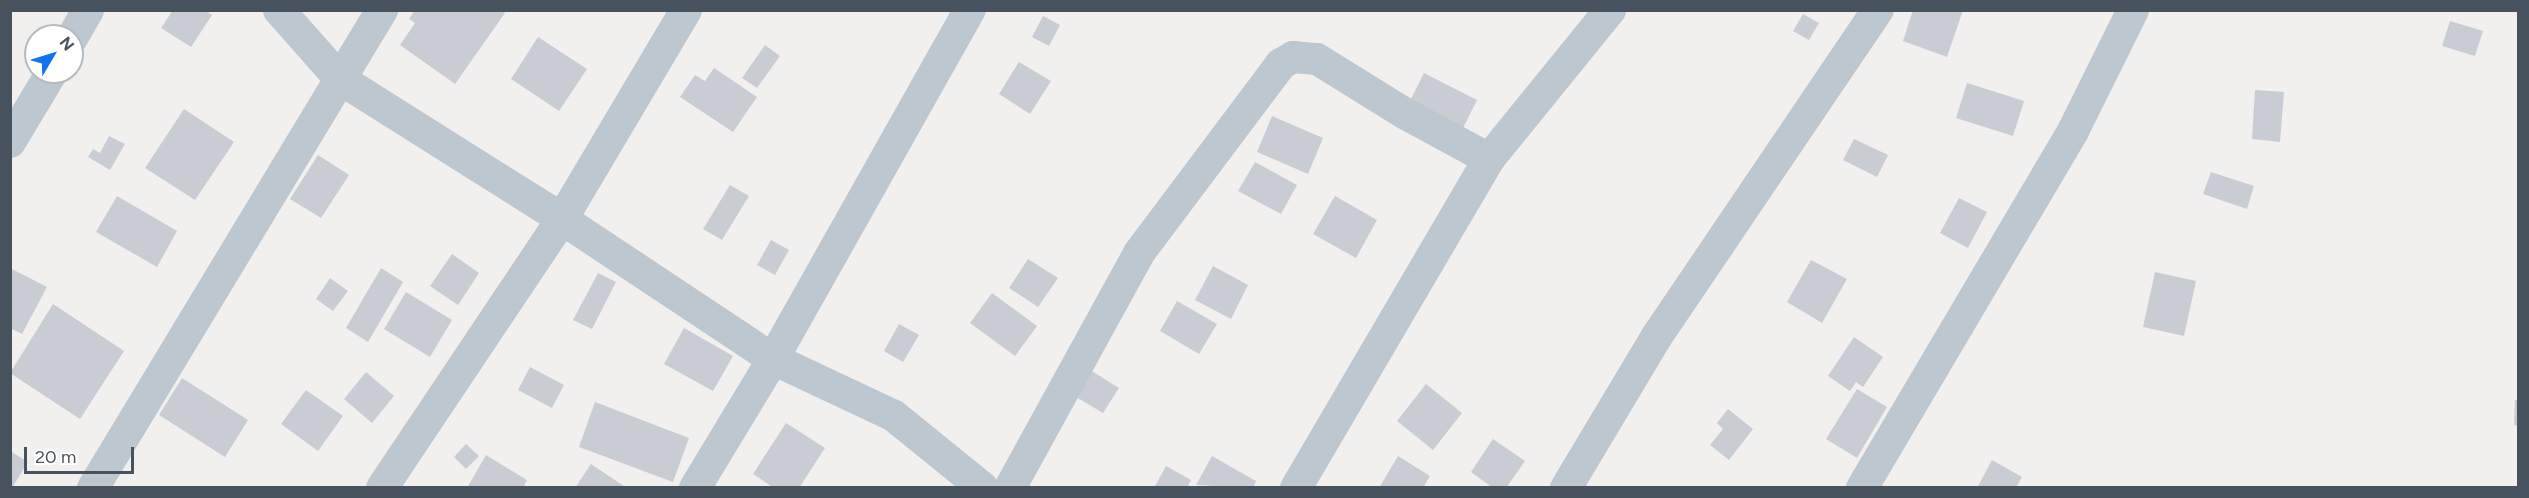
<!DOCTYPE html>
<html>
<head>
<meta charset="utf-8">
<style>
  body { margin:0 }
  #map { position:relative; width:2529px; height:498px; overflow:hidden; background:#f2efef; font-family:Figtree,sans-serif }
  div>[style] { position:absolute }
  .building>* { inset:0; background:#c9ccd2 }
  .minor>* { height:32px; margin:-16px; padding:0 16px; transform-origin:16px; border-radius:16px; background:#bcc7cf }
  span { translate:-50% -50%; white-space:nowrap; text-align:center; line-height:1.15; -webkit-text-stroke:5px #fff; paint-order:stroke }
  .frame { position:absolute; inset:0; border:12px solid #46535e; pointer-events:none }
  .north { position:absolute; left:24px; top:24px; width:60px; height:60px; box-sizing:border-box; background:#fff; border:2px solid #b5babf; border-radius:50%; rotate:52deg; font-size:16px; font-weight:700; line-height:24px; text-align:center; color:#46535e }
  .north::after { content:''; display:block; margin:auto; width:21px; height:27px; background:#0e75ed; clip-path:polygon(50% 0,100% 100%,50% 72%,0 100%) }
  .scale { position:absolute; left:24px; top:447px; width:110px; height:27px; box-sizing:border-box; border:3px solid #46535e; border-top:0; padding-left:8px; font-size:18px; line-height:21px; white-space:nowrap; color:#46535e; -webkit-text-stroke:4px #fff; paint-order:stroke }
</style>
</head>
<body>
<div id="map">
  <div class="building">
    <div style="clip-path:polygon(173px 10px,205px 10px,212px 15px,191px 47px,161px 28px)"></div>
    <div style="clip-path:polygon(415px 10px,501px 10px,505px 13px,455px 84px,400px 45px,415px 23px,409px 19px)"></div>
    <div style="clip-path:polygon(1913px 10px,1963px 10px,1947px 57px,1903px 41px)"></div>
    <div style="clip-path:polygon(1803px 14px,1819px 23px,1809px 40px,1793px 31px)"></div>
    <div style="clip-path:polygon(1043px 16px,1060px 25px,1049px 46px,1032px 37px)"></div>
    <div style="clip-path:polygon(2450px 21px,2483px 31px,2475px 56px,2442px 46px)"></div>
    <div style="clip-path:polygon(538px 37px,587px 69px,559px 111px,511px 79px)"></div>
    <div style="clip-path:polygon(765px 45px,780px 56px,757px 88px,742px 78px)"></div>
    <div style="clip-path:polygon(1019px 62px,1051px 81px,1030px 114px,999px 94px)"></div>
    <div style="clip-path:polygon(714px 68px,757px 97px,733px 132px,680px 97px,695px 75px,705px 81px)"></div>
    <div style="clip-path:polygon(1424px 73px,1477px 100px,1460px 134px,1407px 107px)"></div>
    <div style="clip-path:polygon(1967px 83px,2024px 101px,2013px 136px,1956px 118px)"></div>
    <div style="clip-path:polygon(2255px 90px,2284px 92px,2280px 142px,2252px 139px)"></div>
    <div style="clip-path:polygon(184px 109px,234px 142px,195px 200px,145px 168px)"></div>
    <div style="clip-path:polygon(1272px 116px,1323px 138px,1308px 174px,1257px 152px)"></div>
    <div style="clip-path:polygon(109px 136px,125px 144px,110px 170px,88px 157px,93px 149px,100px 153px)"></div>
    <div style="clip-path:polygon(1854px 139px,1888px 155px,1877px 177px,1843px 160px)"></div>
    <div style="clip-path:polygon(318px 155px,349px 175px,321px 218px,290px 199px)"></div>
    <div style="clip-path:polygon(1255px 162px,1297px 185px,1281px 214px,1238px 191px)"></div>
    <div style="clip-path:polygon(2211px 172px,2254px 186px,2247px 209px,2203px 194px)"></div>
    <div style="clip-path:polygon(730px 185px,749px 196px,722px 240px,703px 229px)"></div>
    <div style="clip-path:polygon(117px 196px,177px 231px,157px 267px,96px 232px)"></div>
    <div style="clip-path:polygon(1335px 196px,1377px 220px,1356px 258px,1313px 234px)"></div>
    <div style="clip-path:polygon(1959px 198px,1987px 212px,1968px 248px,1940px 233px)"></div>
    <div style="clip-path:polygon(771px 240px,789px 250px,775px 275px,757px 265px)"></div>
    <div style="clip-path:polygon(452px 254px,479px 273px,458px 305px,430px 286px)"></div>
    <div style="clip-path:polygon(1028px 259px,1058px 278px,1038px 307px,1009px 288px)"></div>
    <div style="clip-path:polygon(1811px 260px,1847px 279px,1822px 323px,1787px 302px)"></div>
    <div style="clip-path:polygon(1213px 266px,1248px 285px,1231px 319px,1195px 300px)"></div>
    <div style="clip-path:polygon(10px 268px,47px 287px,22px 334px,10px 328px)"></div>
    <div style="clip-path:polygon(381px 268px,403px 282px,368px 342px,346px 328px)"></div>
    <div style="clip-path:polygon(2155px 272px,2196px 281px,2184px 336px,2143px 327px)"></div>
    <div style="clip-path:polygon(598px 273px,616px 282px,592px 329px,573px 320px)"></div>
    <div style="clip-path:polygon(330px 278px,348px 291px,333px 311px,316px 299px)"></div>
    <div style="clip-path:polygon(406px 292px,452px 320px,430px 357px,384px 329px)"></div>
    <div style="clip-path:polygon(992px 293px,1037px 326px,1015px 356px,970px 323px)"></div>
    <div style="clip-path:polygon(1177px 301px,1217px 324px,1199px 354px,1160px 331px)"></div>
    <div style="clip-path:polygon(53px 304px,124px 351px,80px 419px,10px 373px)"></div>
    <div style="clip-path:polygon(899px 324px,919px 335px,903px 362px,884px 351px)"></div>
    <div style="clip-path:polygon(684px 328px,733px 356px,713px 391px,664px 364px)"></div>
    <div style="clip-path:polygon(1854px 337px,1883px 357px,1863px 387px,1856px 382px,1850px 391px,1828px 376px)"></div>
    <div style="clip-path:polygon(530px 367px,564px 385px,552px 408px,518px 390px)"></div>
    <div style="clip-path:polygon(1087px 368px,1119px 388px,1103px 413px,1071px 394px)"></div>
    <div style="clip-path:polygon(366px 372px,394px 396px,372px 423px,344px 399px)"></div>
    <div style="clip-path:polygon(182px 378px,248px 420px,225px 457px,159px 415px)"></div>
    <div style="clip-path:polygon(1426px 384px,1462px 413px,1433px 450px,1397px 421px)"></div>
    <div style="clip-path:polygon(1857px 389px,1887px 407px,1857px 458px,1826px 439px)"></div>
    <div style="clip-path:polygon(306px 390px,343px 416px,318px 451px,281px 424px)"></div>
    <div style="clip-path:polygon(2515px 400px,2518px 400px,2518px 426px,2514px 425px)"></div>
    <div style="clip-path:polygon(595px 402px,689px 438px,673px 482px,579px 447px)"></div>
    <div style="clip-path:polygon(1728px 409px,1753px 429px,1729px 460px,1710px 445px,1723px 429px,1717px 423px)"></div>
    <div style="clip-path:polygon(786px 423px,825px 448px,799px 488px,774px 488px,753px 474px)"></div>
    <div style="clip-path:polygon(1493px 439px,1525px 461px,1506px 488px,1493px 488px,1471px 472px)"></div>
    <div style="clip-path:polygon(466px 444px,479px 456px,466px 469px,454px 457px)"></div>
    <div style="clip-path:polygon(10px 451px,28px 462px,12px 488px,10px 488px)"></div>
    <div style="clip-path:polygon(486px 455px,527px 480px,523px 488px,467px 488px)"></div>
    <div style="clip-path:polygon(1212px 456px,1256px 481px,1253px 488px,1196px 485px)"></div>
    <div style="clip-path:polygon(1398px 456px,1430px 476px,1423px 488px,1379px 488px)"></div>
    <div style="clip-path:polygon(1992px 460px,2022px 477px,2016px 488px,1977px 488px)"></div>
    <div style="clip-path:polygon(591px 464px,627px 488px,575px 488px)"></div>
    <div style="clip-path:polygon(1166px 466px,1191px 480px,1187px 488px,1154px 488px)"></div>
  </div>
  <div class="minor">
    <div style="left:279px;top:10px;width:92px;rotate:48.5deg"></div>
    <div style="left:340px;top:79px;width:262px;rotate:32.2deg"></div>
    <div style="left:562px;top:219px;width:253px;rotate:33.6deg"></div>
    <div style="left:773px;top:359px;width:134px;rotate:25.2deg"></div>
    <div style="left:894px;top:416px;width:114px;rotate:39deg"></div>
    <div style="left:72px;top:38px;width:32px;rotate:-60deg"></div>
    <div style="left:10px;top:142px;width:82px;rotate:-59deg"></div>
    <div style="left:93px;top:488px;width:559px;rotate:-58.84deg"></div>
    <div style="left:382px;top:488px;width:324px;rotate:-56.2deg"></div>
    <div style="left:562px;top:219px;width:243px;rotate:-59.3deg"></div>
    <div style="left:695px;top:488px;width:151px;rotate:-58.8deg"></div>
    <div style="left:773px;top:359px;width:401px;rotate:-60.6deg"></div>
    <div style="left:1010px;top:488px;width:268px;rotate:-61.2deg"></div>
    <div style="left:1139px;top:253px;width:236px;rotate:-53.1deg"></div>
    <div style="left:1281px;top:64px;width:14px;rotate:-30deg"></div>
    <div style="left:1293px;top:57px;width:24px;rotate:5deg"></div>
    <div style="left:1317px;top:59px;width:102px;rotate:31.8deg"></div>
    <div style="left:1404px;top:113px;width:97px;rotate:28.4deg"></div>
    <div style="left:1296px;top:488px;width:381px;rotate:-59.6deg"></div>
    <div style="left:1489px;top:159px;width:192px;rotate:-50.9deg"></div>
    <div style="left:1566px;top:488px;width:177px;rotate:-59.1deg"></div>
    <div style="left:1657px;top:336px;width:394px;rotate:-55.9deg"></div>
    <div style="left:1862px;top:488px;width:415px;rotate:-59.4deg"></div>
    <div style="left:2073px;top:131px;width:135px;rotate:-63.6deg"></div>
  </div>
  <div class="frame"></div>
  <div class="north">N</div>
  <div class="scale">20 m</div>
</div>
</body>
</html>
